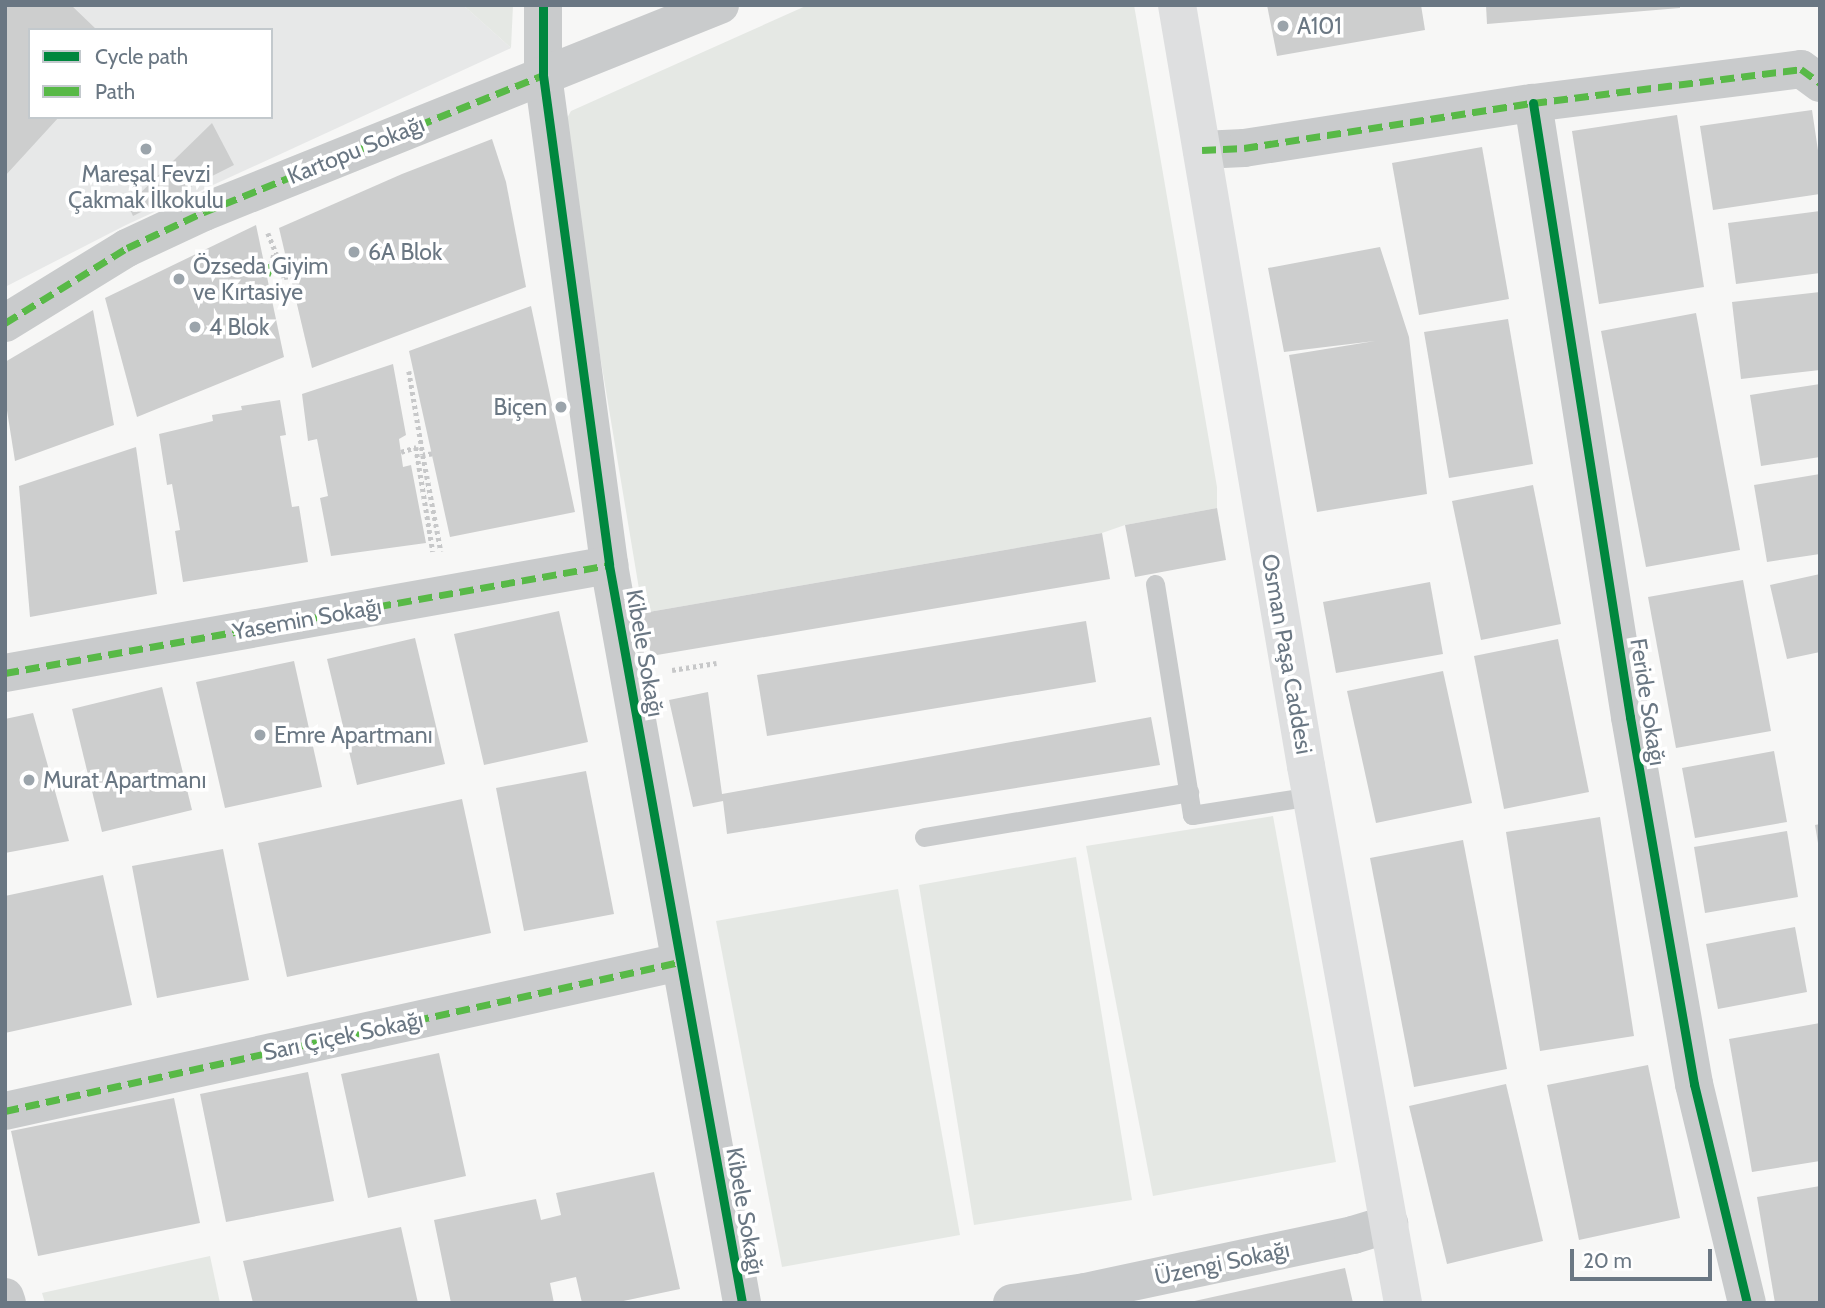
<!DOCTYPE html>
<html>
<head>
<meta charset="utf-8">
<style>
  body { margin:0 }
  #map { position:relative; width:1825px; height:1308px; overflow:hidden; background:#f7f7f6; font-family:Cabin,sans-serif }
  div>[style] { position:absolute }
  .built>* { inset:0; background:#e7e8e8 }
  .green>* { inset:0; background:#e5e8e4 }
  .building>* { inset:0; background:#cdcece }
  .path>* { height:4.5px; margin-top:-2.25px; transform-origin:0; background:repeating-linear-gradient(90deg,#c7c8c9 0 3.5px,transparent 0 7px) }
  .service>* { height:19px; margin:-9.5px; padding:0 9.5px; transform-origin:9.5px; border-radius:9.5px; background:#c9cbcc }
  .minor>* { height:38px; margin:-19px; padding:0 19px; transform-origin:19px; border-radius:19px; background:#c9cbcc }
  .secondary>* { height:38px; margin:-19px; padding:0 19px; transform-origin:19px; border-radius:19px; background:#dedfe0 }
  .quiet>* { height:7px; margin-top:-3.5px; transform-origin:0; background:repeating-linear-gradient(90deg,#58b947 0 14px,transparent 0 21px) }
  .cycleway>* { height:9px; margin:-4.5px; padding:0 4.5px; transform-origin:4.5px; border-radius:4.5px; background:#00873e }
  .dots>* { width:19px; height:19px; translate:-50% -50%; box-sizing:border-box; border:4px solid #fff; border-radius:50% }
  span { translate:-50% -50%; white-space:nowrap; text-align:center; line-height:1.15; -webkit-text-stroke:7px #fff; paint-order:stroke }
  .poi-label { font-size:23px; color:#6a7783 }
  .left { translate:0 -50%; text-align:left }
  .right { translate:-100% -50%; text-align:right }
  .street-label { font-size:23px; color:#6a7783 }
  .frame { position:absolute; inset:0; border:7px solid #6a7783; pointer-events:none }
  .legend { position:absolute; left:28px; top:28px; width:245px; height:91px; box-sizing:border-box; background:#fff; border:2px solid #c3c9cd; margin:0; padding:9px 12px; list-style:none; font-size:21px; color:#6a7783 }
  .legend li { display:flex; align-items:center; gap:14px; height:35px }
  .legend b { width:35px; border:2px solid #c3c9cd }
  .scale { position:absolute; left:1570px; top:1249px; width:142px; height:32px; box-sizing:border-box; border:4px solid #6a7783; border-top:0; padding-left:9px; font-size:21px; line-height:24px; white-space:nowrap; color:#6a7783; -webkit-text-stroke:5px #fff; paint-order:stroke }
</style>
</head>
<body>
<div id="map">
  <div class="built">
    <div style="clip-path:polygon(evenodd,5px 5px,463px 5px,511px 48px,126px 225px,5px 287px,5px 5px,30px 30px,271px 30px,271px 117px,30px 117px,30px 30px)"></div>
  </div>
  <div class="green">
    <div style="clip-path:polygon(463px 5px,513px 5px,511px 48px)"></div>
    <div style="clip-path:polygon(808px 5px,1134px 5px,1217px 487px,1217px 508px,1125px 525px,1102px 533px,643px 613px,562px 127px,571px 111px)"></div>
    <div style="clip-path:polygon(1273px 816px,1336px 1162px,1153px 1196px,1086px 846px)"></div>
    <div style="clip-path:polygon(1076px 857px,1132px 1200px,974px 1225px,919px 885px)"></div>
    <div style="clip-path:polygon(898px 889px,960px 1235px,782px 1267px,716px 921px)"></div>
    <div style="clip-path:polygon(210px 1256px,220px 1303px,45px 1303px,42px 1293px)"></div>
  </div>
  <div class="building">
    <div style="clip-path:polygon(5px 5px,71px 5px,97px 30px,30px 30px,30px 117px,59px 117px,5px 176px)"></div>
    <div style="clip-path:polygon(1267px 5px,1421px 5px,1425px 30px,1277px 56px)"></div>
    <div style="clip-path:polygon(1486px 5px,1680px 5px,1680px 8px,1487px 24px)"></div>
    <div style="clip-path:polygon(1812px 110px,1820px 164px,1820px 194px,1713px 210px,1700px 126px)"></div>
    <div style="clip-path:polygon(1677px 115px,1704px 287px,1599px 304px,1572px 131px)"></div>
    <div style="clip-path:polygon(212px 123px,234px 165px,133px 216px,128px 205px)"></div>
    <div style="clip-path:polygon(492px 139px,506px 182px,526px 287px,312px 368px,279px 228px,402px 174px)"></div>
    <div style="clip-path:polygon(1482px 147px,1509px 299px,1419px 315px,1392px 163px)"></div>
    <div style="clip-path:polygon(1820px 211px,1820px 273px,1736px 284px,1728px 223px)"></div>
    <div style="clip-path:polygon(256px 225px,284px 357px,137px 417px,105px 298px)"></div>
    <div style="clip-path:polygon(1380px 247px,1409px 337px,1427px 494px,1317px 512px,1289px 355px,1375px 341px,1284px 352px,1268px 268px)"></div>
    <div style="clip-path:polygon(1820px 292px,1820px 370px,1741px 379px,1732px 302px)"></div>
    <div style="clip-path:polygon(531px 306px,575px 512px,450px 537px,409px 351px)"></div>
    <div style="clip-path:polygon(93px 310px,114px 425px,15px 461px,5px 398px,5px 362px)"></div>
    <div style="clip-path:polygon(1696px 313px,1740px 550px,1646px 567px,1601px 331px)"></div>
    <div style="clip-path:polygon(1508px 319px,1533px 464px,1449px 478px,1424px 332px)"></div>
    <div style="clip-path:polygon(393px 364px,406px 435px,399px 439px,403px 467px,411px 465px,426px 543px,331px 556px,320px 498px,328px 496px,317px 439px,308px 441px,302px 394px)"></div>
    <div style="clip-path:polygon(1820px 384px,1820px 457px,1761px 466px,1750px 395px)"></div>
    <div style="clip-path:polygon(280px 400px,286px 435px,280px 436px,292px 507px,299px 506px,308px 562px,183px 582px,175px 531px,180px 530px,172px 484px,167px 485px,159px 434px,213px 421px,212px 415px,242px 410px,241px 406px)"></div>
    <div style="clip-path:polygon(136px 447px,157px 594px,30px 617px,19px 486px)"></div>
    <div style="clip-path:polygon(1820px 474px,1820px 554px,1767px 562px,1754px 485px)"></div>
    <div style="clip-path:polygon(1533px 485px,1561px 624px,1481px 640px,1452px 501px)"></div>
    <div style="clip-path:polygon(1217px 508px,1226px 560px,1135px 577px,1125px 525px)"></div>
    <div style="clip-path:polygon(1102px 533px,1110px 579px,651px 656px,643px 613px)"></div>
    <div style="clip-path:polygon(1820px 574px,1820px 652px,1787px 659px,1770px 585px)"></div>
    <div style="clip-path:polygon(1743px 580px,1771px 731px,1676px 748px,1648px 597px)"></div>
    <div style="clip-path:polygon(1430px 582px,1443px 654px,1336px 673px,1323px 602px)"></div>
    <div style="clip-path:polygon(559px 611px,588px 742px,484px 765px,454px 634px)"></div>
    <div style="clip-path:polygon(1086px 621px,1096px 682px,767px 736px,757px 675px)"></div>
    <div style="clip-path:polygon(415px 638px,445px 764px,357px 785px,327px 659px)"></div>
    <div style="clip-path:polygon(1558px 639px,1589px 792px,1504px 809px,1474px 656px)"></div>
    <div style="clip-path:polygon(294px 661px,322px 787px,225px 808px,196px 682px)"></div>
    <div style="clip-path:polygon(1443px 671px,1472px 803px,1376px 823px,1347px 691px)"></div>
    <div style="clip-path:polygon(162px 687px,192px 810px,102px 832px,72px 709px)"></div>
    <div style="clip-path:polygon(708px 692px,722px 794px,1151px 717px,1160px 765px,727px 834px,723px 801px,693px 807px,669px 700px)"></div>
    <div style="clip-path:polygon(33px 713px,69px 841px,5px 853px,5px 719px)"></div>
    <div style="clip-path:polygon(1774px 751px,1787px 822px,1695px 838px,1682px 768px)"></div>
    <div style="clip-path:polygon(586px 771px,614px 914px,524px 931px,496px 788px)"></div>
    <div style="clip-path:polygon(462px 799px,491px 933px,287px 977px,258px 843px)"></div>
    <div style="clip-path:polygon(1600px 817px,1634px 1036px,1540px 1051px,1506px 832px)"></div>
    <div style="clip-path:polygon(1820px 824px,1820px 843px,1818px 843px,1815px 825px)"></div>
    <div style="clip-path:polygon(1787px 831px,1798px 897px,1705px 913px,1694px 847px)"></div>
    <div style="clip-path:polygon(1463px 840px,1507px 1069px,1414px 1087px,1370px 858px)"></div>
    <div style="clip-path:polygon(223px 849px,249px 980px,157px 998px,132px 866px)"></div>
    <div style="clip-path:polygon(103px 875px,132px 1005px,5px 1033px,5px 896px)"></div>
    <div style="clip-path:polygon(1795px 927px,1807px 992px,1718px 1009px,1706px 944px)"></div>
    <div style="clip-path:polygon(1820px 1023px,1820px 1161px,1752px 1172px,1729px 1039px)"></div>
    <div style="clip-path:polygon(439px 1053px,466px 1176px,368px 1198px,341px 1074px)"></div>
    <div style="clip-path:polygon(1648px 1065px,1680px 1218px,1579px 1240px,1547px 1085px)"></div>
    <div style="clip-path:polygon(308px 1072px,334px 1201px,226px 1222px,200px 1094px)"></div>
    <div style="clip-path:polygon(1506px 1084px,1543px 1241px,1447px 1264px,1409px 1106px)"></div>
    <div style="clip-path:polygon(174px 1098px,200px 1223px,38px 1256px,11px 1131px)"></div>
    <div style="clip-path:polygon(654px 1172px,680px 1289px,614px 1303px,582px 1303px,576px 1277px,550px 1283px,554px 1303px,451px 1303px,434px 1220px,536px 1199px,541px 1220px,561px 1215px,556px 1193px)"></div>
    <div style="clip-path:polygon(1820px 1186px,1820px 1303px,1775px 1303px,1757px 1197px)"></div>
    <div style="clip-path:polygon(401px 1227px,418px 1303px,253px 1303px,243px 1261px)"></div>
    <div style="clip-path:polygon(1345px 1268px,1353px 1303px,1190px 1303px,1190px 1302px)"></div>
  </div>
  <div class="path">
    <div style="left:268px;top:233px;width:32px;rotate:68deg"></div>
    <div style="left:280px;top:263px;width:9px;rotate:167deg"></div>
    <div style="left:271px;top:265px;width:13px;rotate:-77deg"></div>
    <div style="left:280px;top:263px;width:15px;rotate:74deg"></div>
    <div style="left:284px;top:277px;width:7px;rotate:-8deg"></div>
    <div style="left:409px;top:371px;width:85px;rotate:80.5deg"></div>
    <div style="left:401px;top:452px;width:16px;rotate:-18deg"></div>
    <div style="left:416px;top:447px;width:106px;rotate:80.8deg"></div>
    <div style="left:432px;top:454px;width:9px;rotate:174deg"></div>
    <div style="left:423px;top:455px;width:98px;rotate:79.4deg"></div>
    <div style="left:672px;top:670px;width:45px;rotate:-9deg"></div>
  </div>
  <div class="service">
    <div style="left:1155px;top:584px;width:234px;rotate:80.9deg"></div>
    <div style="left:1192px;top:815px;width:121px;rotate:-9deg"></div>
    <div style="left:924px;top:837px;width:269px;rotate:-9.6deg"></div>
  </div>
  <div class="minor">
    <div style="left:543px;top:5px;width:70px;rotate:90deg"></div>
    <div style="left:543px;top:75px;width:494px;rotate:82.3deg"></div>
    <div style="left:609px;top:565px;width:750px;rotate:79.78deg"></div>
    <div style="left:1533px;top:103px;width:622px;rotate:81.02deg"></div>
    <div style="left:1630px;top:717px;width:373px;rotate:80.1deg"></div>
    <div style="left:1694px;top:1084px;width:225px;rotate:76.4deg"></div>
    <div style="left:1202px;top:150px;width:42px;rotate:-2.7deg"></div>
    <div style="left:1244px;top:148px;width:292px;rotate:-8.9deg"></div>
    <div style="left:1533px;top:103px;width:270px;rotate:-7.2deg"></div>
    <div style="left:1801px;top:69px;width:24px;rotate:36deg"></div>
    <div style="left:5px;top:323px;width:143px;rotate:-31.6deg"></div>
    <div style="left:127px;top:248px;width:85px;rotate:-25.1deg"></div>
    <div style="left:204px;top:212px;width:556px;rotate:-21.86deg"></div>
    <div style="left:5px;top:673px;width:614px;rotate:-10.14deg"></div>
    <div style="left:5px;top:1111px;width:691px;rotate:-12.45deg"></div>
    <div style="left:5px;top:1297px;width:6px;rotate:72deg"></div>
    <div style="left:1012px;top:1303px;width:74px;rotate:-8.6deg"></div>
    <div style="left:1085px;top:1292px;width:274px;rotate:-12deg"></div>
    <div style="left:1353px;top:1235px;width:38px;rotate:-17deg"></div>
  </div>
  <div class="secondary">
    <div style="left:1177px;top:5px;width:772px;rotate:80.38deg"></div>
    <div style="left:1306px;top:766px;width:546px;rotate:79.76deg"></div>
  </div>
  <div class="quiet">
    <div style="left:1202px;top:150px;width:42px;rotate:-2.7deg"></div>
    <div style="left:1244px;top:148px;width:292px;rotate:-8.9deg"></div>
    <div style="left:1533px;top:103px;width:270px;rotate:-7.2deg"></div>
    <div style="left:1801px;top:69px;width:24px;rotate:36deg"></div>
    <div style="left:267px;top:275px;width:11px;rotate:-68deg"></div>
    <div style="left:5px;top:323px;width:143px;rotate:-31.6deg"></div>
    <div style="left:127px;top:248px;width:85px;rotate:-25.1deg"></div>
    <div style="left:204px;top:212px;width:366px;rotate:-22deg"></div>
    <div style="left:5px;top:673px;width:614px;rotate:-10.14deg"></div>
    <div style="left:5px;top:1111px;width:691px;rotate:-12.45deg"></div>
  </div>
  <div class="cycleway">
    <div style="left:543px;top:5px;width:70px;rotate:90deg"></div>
    <div style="left:543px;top:75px;width:494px;rotate:82.3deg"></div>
    <div style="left:609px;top:565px;width:750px;rotate:79.78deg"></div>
    <div style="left:1533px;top:103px;width:622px;rotate:81.02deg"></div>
    <div style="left:1630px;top:717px;width:373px;rotate:80.1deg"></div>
    <div style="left:1694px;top:1084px;width:225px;rotate:76.4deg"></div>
  </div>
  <div class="dots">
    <div style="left:1283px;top:26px;background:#9ba4ab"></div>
    <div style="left:146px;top:149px;background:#9ba4ab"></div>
    <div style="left:354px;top:252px;background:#9ba4ab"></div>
    <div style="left:179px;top:279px;background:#9ba4ab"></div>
    <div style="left:195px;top:327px;background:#9ba4ab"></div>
    <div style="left:561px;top:407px;background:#9ba4ab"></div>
    <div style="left:260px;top:735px;background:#9ba4ab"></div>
    <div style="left:29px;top:780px;background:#9ba4ab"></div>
  </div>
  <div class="poi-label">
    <span class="left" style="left:1297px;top:26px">A101</span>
    <span style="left:146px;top:187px">Mareşal Fevzi<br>Çakmak İlkokulu</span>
    <span class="left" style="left:368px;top:252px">6A Blok</span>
    <span class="left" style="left:193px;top:279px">Özseda Giyim<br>ve Kırtasiye</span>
    <span class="left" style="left:209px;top:327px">4 Blok</span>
    <span class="right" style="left:547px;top:407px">Biçen</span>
    <span class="left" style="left:274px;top:735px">Emre Apartmanı</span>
    <span class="left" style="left:43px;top:780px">Murat Apartmanı</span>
  </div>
  <div class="street-label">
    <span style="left:356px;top:150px;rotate:-22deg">Kartopu Sokağı</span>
    <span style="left:307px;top:619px;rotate:-10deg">Yasemin Sokağı</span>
    <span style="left:645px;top:653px;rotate:80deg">Kibele Sokağı</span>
    <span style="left:1287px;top:654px;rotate:80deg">Osman Paşa Caddesi</span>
    <span style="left:1648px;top:702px;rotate:81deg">Feride Sokağı</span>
    <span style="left:343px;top:1036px;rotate:-12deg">Sarı Çiçek Sokağı</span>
    <span style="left:745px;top:1211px;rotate:80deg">Kibele Sokağı</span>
    <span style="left:1222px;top:1263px;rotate:-12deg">Üzengi Sokağı</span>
  </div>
  <div class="frame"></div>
  <ul class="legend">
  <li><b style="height:9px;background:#00873e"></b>Cycle path</li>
  <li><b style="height:9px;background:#58b947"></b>Path</li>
  </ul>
  <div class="scale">20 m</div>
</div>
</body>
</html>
